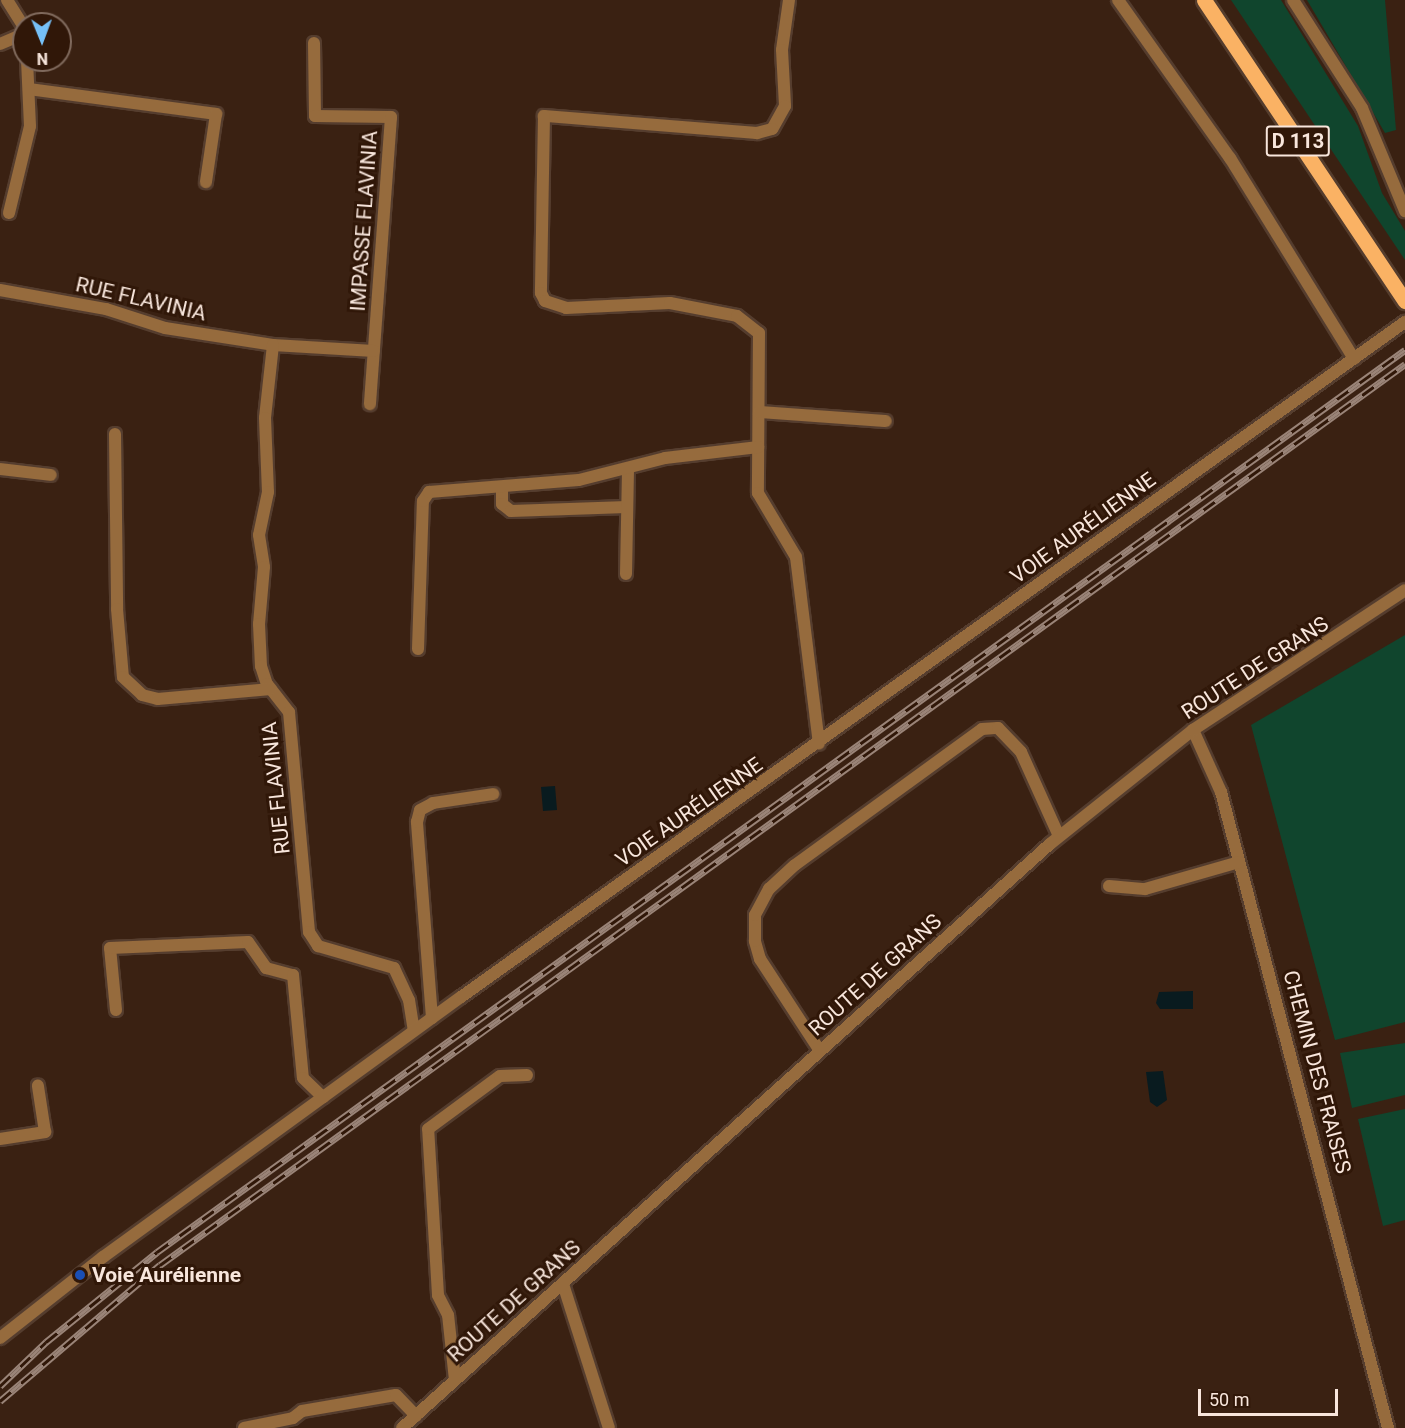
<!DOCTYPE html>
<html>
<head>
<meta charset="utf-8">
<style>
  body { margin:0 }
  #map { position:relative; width:1405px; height:1428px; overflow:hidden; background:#3a2112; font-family:Roboto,sans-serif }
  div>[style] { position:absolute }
  .green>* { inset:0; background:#10452d }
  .water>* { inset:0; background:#091b1f }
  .roads { filter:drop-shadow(2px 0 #553d2e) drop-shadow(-2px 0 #553d2e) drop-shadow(0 2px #553d2e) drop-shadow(0 -2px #553d2e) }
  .minor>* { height:12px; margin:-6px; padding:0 6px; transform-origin:6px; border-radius:6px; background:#966b3d }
  .tertiary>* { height:12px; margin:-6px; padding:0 6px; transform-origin:6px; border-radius:6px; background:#966b3d }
  .primary>* { height:15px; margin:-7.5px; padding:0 7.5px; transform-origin:7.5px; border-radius:7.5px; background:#fab264 }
  .rail>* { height:7px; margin-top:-3.5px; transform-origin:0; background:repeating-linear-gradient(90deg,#301708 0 14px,#9a8478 0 28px); box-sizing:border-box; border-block:2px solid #9a8478 }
  .dots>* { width:16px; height:16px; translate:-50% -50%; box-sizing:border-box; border:3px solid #301708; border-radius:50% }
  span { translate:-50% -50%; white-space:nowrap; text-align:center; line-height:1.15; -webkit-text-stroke:6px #301708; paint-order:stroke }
  .shield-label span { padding:2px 4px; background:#301708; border:2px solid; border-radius:4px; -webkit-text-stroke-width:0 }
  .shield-label { font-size:20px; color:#f8e6dc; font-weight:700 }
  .street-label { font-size:21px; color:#f8e6dc }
  .poi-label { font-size:21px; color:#f8e6dc; font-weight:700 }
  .left { translate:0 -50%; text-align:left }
  .north { position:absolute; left:12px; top:12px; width:60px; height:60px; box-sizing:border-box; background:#301708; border:2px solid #806a5d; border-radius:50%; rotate:179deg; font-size:16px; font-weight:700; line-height:24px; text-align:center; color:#f8e6dc }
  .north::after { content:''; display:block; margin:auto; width:21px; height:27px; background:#76c0f7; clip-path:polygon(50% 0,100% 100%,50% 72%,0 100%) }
  .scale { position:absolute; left:1198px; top:1389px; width:140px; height:27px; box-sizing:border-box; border:3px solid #f8e6dc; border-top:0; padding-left:8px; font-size:18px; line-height:21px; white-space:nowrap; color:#f8e6dc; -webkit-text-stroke:4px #301708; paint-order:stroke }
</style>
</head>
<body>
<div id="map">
  <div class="green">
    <div style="clip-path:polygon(1231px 0,1281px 0,1358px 126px,1382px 193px,1405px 231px,1405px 260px)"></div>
    <div style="clip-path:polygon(1307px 0,1385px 0,1396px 130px,1385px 133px)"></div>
    <div style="clip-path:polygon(1405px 635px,1405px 1022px,1335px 1040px,1251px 725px)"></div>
    <div style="clip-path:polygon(1405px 1043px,1405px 1095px,1352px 1108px,1340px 1053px)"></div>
    <div style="clip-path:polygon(1405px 1109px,1405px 1220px,1383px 1226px,1358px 1119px)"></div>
  </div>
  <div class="water">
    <div style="clip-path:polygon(555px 786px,557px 810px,543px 811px,541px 787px)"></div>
    <div style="clip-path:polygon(1193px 991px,1193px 1009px,1160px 1009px,1156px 1003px,1159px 992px)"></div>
    <div style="clip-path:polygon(1163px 1071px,1167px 1100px,1157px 1107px,1150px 1102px,1146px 1072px)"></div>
  </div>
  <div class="roads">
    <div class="minor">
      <div style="left:7px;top:0;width:32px;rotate:58deg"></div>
      <div style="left:789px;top:0;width:50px;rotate:98deg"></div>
      <div style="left:782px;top:50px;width:56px;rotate:86.9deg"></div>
      <div style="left:785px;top:106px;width:26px;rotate:119deg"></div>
      <div style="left:772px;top:129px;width:16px;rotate:165deg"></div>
      <div style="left:757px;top:133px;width:214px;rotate:-175.4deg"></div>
      <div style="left:544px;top:116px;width:177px;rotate:91deg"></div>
      <div style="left:541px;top:293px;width:9px;rotate:63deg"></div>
      <div style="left:545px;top:301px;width:22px;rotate:18deg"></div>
      <div style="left:566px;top:308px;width:104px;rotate:-2.8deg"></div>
      <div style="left:670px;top:303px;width:68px;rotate:11deg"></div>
      <div style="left:737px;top:316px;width:28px;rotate:38deg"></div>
      <div style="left:759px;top:333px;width:160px;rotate:90.4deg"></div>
      <div style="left:758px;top:493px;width:74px;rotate:59.3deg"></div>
      <div style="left:796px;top:557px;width:188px;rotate:83deg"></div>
      <div style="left:1118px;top:0;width:194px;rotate:54.7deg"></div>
      <div style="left:1230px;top:158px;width:236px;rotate:58.3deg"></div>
      <div style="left:1293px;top:0;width:128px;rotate:57.4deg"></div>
      <div style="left:1362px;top:108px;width:112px;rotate:67.3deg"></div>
      <div style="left:314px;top:43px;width:73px;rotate:89.2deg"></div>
      <div style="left:315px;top:116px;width:76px;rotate:0.8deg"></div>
      <div style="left:391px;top:117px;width:288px;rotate:94.2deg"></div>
      <div style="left:0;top:44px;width:26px;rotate:-23deg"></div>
      <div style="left:29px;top:89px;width:189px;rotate:7.6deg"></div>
      <div style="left:216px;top:114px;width:69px;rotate:98.4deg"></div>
      <div style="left:9px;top:213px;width:89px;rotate:-76.4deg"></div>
      <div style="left:30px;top:126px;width:66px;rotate:-92.6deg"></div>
      <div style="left:0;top:290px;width:108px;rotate:10.2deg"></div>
      <div style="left:106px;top:309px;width:62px;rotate:17.9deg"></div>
      <div style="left:165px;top:328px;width:109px;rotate:8.9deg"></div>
      <div style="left:273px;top:345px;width:101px;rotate:3.4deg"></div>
      <div style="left:273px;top:345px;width:73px;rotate:96.3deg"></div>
      <div style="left:265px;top:418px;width:74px;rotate:87.7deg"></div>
      <div style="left:268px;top:492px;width:44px;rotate:101.8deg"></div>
      <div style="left:259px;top:535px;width:32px;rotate:81deg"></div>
      <div style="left:264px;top:567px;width:57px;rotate:95deg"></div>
      <div style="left:259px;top:624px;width:42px;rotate:87.3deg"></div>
      <div style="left:261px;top:666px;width:19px;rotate:72deg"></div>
      <div style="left:267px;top:684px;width:36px;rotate:52deg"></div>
      <div style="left:289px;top:712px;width:221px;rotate:84.8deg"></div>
      <div style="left:309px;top:932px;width:17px;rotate:57deg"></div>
      <div style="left:318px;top:946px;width:79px;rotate:16.1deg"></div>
      <div style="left:394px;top:968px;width:35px;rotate:65deg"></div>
      <div style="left:409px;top:1000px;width:30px;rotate:81deg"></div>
      <div style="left:759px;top:412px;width:127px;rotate:4.1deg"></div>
      <div style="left:115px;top:434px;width:175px;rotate:89.3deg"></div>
      <div style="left:117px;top:609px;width:68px;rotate:85deg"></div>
      <div style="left:123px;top:677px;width:26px;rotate:43deg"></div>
      <div style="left:142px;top:695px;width:16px;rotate:14deg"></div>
      <div style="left:158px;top:699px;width:113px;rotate:-5.1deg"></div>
      <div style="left:0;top:469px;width:51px;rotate:6.7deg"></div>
      <div style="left:502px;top:489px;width:15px;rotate:90deg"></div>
      <div style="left:502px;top:504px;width:11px;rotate:38deg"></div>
      <div style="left:511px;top:511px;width:116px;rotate:-2deg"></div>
      <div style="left:626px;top:574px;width:106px;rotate:-88.9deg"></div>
      <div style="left:418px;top:649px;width:148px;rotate:-88.1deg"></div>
      <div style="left:423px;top:501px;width:11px;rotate:-56deg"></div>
      <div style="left:429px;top:492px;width:150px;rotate:-4.6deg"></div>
      <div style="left:579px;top:480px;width:89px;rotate:-14.3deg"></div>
      <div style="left:665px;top:458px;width:94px;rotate:-6.7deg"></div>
      <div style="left:1193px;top:730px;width:68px;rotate:65.7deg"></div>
      <div style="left:1221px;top:792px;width:658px;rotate:75.29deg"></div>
      <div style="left:1109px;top:886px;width:36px;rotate:5deg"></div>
      <div style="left:1145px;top:889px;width:98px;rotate:-16deg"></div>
      <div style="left:116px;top:1010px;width:62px;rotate:-95.5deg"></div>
      <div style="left:110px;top:948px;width:138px;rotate:-2.5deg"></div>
      <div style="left:248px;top:942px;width:32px;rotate:55deg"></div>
      <div style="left:266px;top:968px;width:28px;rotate:15deg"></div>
      <div style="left:293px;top:975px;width:103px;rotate:84.5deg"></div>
      <div style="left:303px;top:1078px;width:28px;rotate:44deg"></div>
      <div style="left:432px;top:1018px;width:197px;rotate:-94.4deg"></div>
      <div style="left:417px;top:822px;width:12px;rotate:-76deg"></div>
      <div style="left:420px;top:810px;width:15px;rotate:-28deg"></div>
      <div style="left:433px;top:803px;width:61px;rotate:-8.5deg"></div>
      <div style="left:820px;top:1051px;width:110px;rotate:-123.1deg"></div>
      <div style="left:760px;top:959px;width:19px;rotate:-106deg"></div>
      <div style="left:755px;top:941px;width:26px;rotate:-90deg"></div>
      <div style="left:755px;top:915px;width:30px;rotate:-62deg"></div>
      <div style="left:769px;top:889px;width:35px;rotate:-43deg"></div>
      <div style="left:795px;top:865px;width:231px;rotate:-36deg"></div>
      <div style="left:982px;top:729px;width:16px;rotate:-4deg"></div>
      <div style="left:998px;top:728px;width:33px;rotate:46deg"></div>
      <div style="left:1021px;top:752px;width:92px;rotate:65.7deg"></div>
      <div style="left:0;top:1139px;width:46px;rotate:-8.8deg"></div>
      <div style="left:45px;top:1132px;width:47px;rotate:-98.7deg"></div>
      <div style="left:563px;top:1284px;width:151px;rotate:72.3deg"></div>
      <div style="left:0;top:1338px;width:131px;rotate:-38.2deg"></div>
      <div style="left:103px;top:1257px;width:442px;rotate:-36deg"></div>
      <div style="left:461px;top:997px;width:1161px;rotate:-35.57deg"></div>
      <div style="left:455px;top:1380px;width:65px;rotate:-96.1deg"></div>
      <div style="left:448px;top:1315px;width:22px;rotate:-117deg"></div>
      <div style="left:438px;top:1295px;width:166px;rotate:-93.4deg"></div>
      <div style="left:428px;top:1129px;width:89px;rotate:-36.4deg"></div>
      <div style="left:500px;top:1076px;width:27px;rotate:-2deg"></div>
      <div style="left:244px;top:1428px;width:50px;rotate:-11.5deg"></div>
      <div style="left:293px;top:1418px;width:11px;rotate:-38deg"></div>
      <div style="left:302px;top:1411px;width:95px;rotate:-9.7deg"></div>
      <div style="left:396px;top:1395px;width:29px;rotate:46deg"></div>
    </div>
    <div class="tertiary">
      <div style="left:402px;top:1428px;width:872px;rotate:-42.03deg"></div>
      <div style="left:1050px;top:844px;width:183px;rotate:-38.6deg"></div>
      <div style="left:1193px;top:730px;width:254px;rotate:-33.4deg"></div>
    </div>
    <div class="primary">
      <div style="left:1204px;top:0;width:362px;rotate:56.3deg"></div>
    </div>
  </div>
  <div class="rail">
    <div style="left:0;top:1386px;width:64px;rotate:-43.7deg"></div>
    <div style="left:46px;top:1342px;width:143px;rotate:-39deg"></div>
    <div style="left:157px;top:1252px;width:1540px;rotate:-35.86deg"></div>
    <div style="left:0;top:1401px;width:210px;rotate:-40.4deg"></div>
    <div style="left:160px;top:1265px;width:1537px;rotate:-35.89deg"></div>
  </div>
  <div class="dots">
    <div style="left:80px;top:1275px;background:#1a4fb4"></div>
  </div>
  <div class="shield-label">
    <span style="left:1298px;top:141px">D 113</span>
  </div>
  <div class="street-label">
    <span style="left:364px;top:221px;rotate:-86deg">IMPASSE FLAVINIA</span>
    <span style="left:141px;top:299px;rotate:13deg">RUE FLAVINIA</span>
    <span style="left:1083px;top:528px;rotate:-36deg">VOIE AURÉLIENNE</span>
    <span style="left:1255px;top:668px;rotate:-33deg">ROUTE DE GRANS</span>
    <span style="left:276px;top:788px;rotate:-96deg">RUE FLAVINIA</span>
    <span style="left:689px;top:812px;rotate:-35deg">VOIE AURÉLIENNE</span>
    <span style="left:875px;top:975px;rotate:-42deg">ROUTE DE GRANS</span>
    <span style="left:1317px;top:1072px;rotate:75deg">CHEMIN DES FRAISES</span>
    <span style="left:514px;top:1301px;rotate:-42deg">ROUTE DE GRANS</span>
  </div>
  <div class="poi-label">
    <span class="left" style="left:92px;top:1275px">Voie Aurélienne</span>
  </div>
  <div class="north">N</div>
  <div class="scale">50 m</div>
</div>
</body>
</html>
